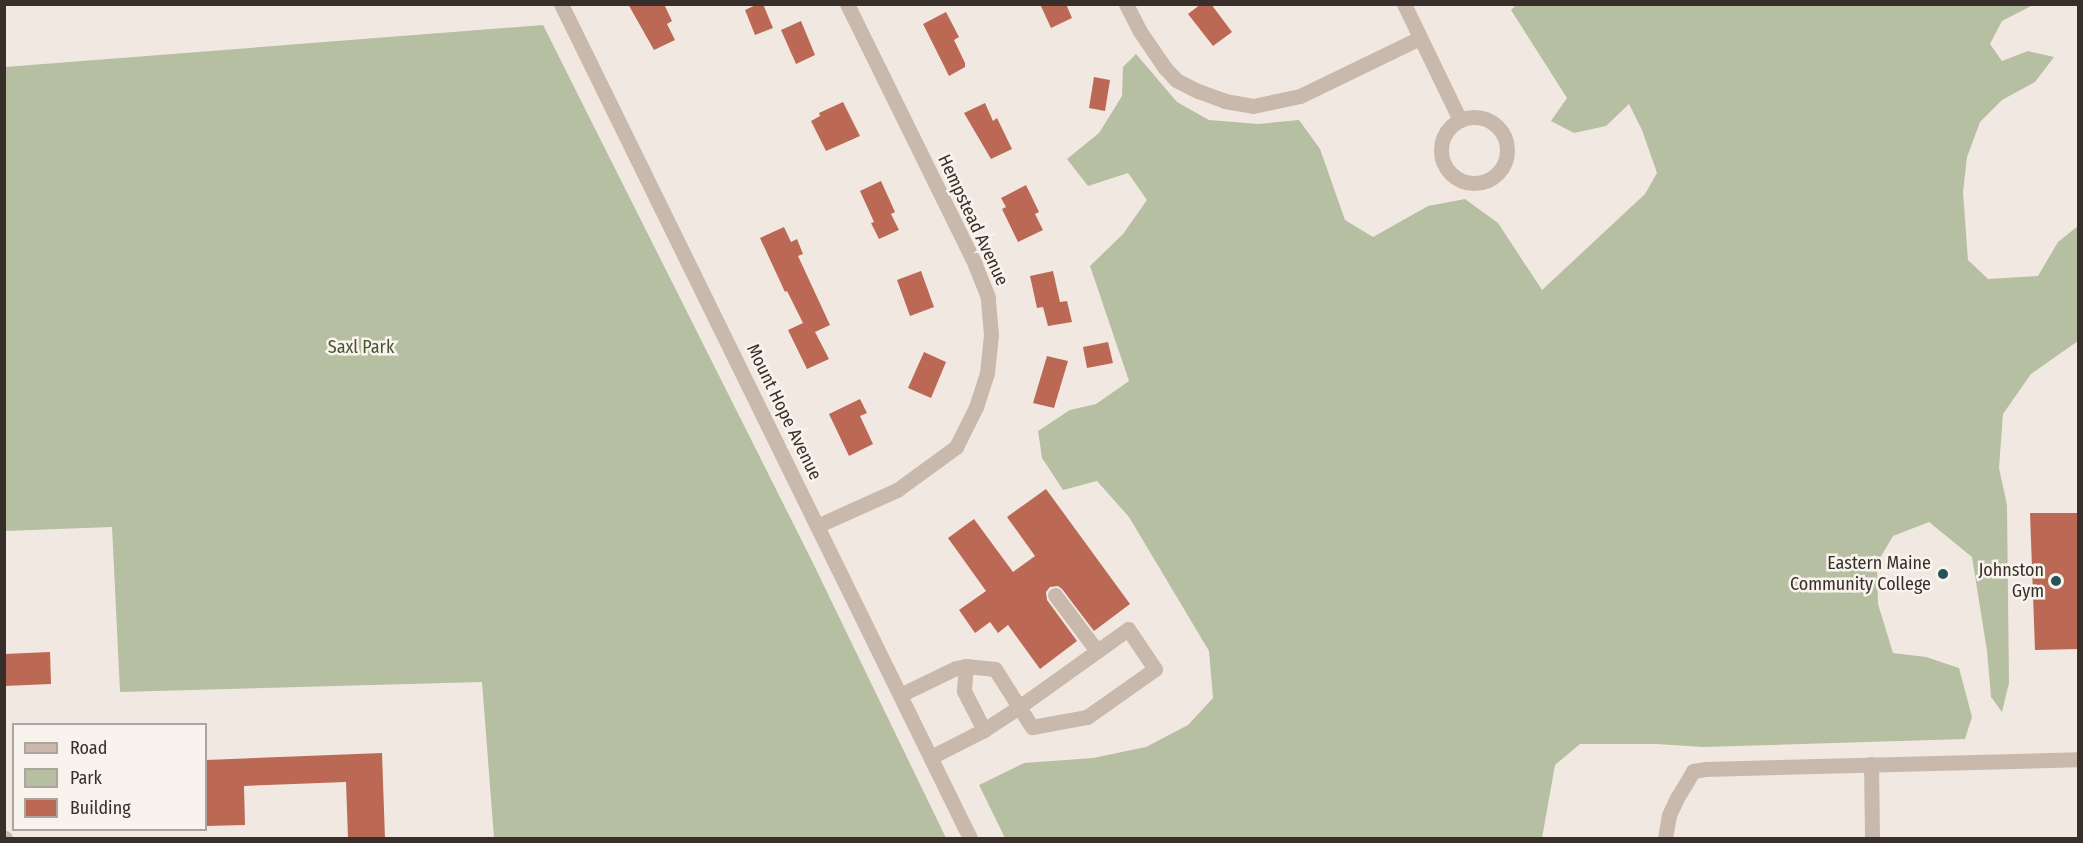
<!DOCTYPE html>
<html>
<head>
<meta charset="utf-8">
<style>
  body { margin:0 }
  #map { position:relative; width:2083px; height:843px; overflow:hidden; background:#f1e9e1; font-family:"Fira Sans Condensed",sans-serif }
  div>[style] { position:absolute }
  .green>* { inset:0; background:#b7bfa2 }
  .building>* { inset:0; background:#bb6955 }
  .minor>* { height:15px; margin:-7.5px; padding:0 7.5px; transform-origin:7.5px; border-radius:7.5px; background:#c9b9ad }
  .minor>.ring { margin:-7.5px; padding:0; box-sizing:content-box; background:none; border:15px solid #c9b9ad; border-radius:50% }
  .dots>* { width:16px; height:16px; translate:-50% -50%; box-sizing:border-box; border:3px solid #f9f3ed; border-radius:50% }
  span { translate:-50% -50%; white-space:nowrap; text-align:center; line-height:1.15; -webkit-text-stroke:5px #f9f3ed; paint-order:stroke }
  .street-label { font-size:18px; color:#382f2b }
  .park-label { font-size:18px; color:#495431 }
  .poi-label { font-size:18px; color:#382f2b }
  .right { translate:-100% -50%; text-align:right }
  .frame { position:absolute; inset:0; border:6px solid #382f2b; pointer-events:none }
  .legend { position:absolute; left:12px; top:723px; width:195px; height:108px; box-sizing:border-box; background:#f9f3ed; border:2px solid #aca59f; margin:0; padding:8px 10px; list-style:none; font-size:18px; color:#382f2b }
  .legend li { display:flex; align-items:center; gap:12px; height:30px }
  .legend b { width:30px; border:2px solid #aca59f }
</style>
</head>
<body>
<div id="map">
  <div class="green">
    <div style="clip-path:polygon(1516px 5px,2033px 5px,2002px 21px,1990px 44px,2002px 61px,2028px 51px,2054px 57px,2035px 82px,2002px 100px,1980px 122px,1967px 157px,1963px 192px,1968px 260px,1988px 279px,2038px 276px,2058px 242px,2078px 226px,2078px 341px,2031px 374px,2003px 414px,1999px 468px,2007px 505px,2009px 683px,2002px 712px,1991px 697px,1987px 651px,1972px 557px,1929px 522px,1893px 536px,1877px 563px,1878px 604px,1893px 653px,1926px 657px,1959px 668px,1972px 717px,1965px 739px,1703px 747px,1656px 744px,1580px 744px,1555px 765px,1542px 838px,1005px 838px,979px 785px,1024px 763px,1093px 758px,1146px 747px,1188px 725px,1213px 698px,1209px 651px,1129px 517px,1097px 481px,1063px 490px,1042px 458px,1038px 431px,1070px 410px,1096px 404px,1129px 381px,1090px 266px,1123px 234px,1147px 200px,1128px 173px,1088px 186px,1067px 159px,1099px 133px,1122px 96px,1123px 67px,1136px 54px,1177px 102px,1209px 120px,1258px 124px,1299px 120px,1320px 149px,1345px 220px,1373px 237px,1428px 206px,1465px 199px,1498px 223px,1542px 290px,1645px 194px,1657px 173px,1642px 130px,1629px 104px,1606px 126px,1574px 133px,1551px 121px,1567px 98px,1511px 10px)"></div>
    <div style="clip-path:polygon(543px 25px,811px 559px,946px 838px,494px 838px,482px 682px,120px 692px,112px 527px,5px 531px,5px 67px)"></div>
  </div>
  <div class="building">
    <div style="clip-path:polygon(628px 4px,664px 4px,672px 21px,667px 24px,675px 40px,654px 50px)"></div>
    <div style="clip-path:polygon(758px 4px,763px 4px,773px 28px,755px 35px,745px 10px)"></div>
    <div style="clip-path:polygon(1040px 4px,1066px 4px,1072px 18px,1051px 28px)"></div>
    <div style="clip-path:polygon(1201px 4px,1211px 4px,1232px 32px,1213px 46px,1188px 14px)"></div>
    <div style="clip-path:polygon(946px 12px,959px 37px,954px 40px,965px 63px,965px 67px,949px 76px,923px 24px)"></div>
    <div style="clip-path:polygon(801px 21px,815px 55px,796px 64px,781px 30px)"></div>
    <div style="clip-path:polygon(1094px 77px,1110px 80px,1105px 111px,1089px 108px)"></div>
    <div style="clip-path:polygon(843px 102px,860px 136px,826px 151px,811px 121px,820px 116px,819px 113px)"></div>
    <div style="clip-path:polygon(985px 103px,993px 121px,997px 118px,1012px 149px,991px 159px,964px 113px)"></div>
    <div style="clip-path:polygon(881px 181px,895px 212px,891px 214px,899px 230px,879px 239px,871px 223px,874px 222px,860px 191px)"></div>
    <div style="clip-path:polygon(1026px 185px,1039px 212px,1035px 214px,1043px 230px,1018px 242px,1002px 209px,1006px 207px,1001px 198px)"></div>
    <div style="clip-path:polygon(784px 227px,791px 242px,797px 239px,803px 254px,798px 256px,830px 325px,815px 332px,829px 359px,807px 369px,788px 330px,803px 323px,787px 291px,785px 292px,760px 238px)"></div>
    <div style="clip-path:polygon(921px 271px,934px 307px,910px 316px,897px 280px)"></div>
    <div style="clip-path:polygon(1053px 271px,1060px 302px,1067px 301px,1072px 322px,1048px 326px,1043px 307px,1037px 308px,1030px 276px)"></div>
    <div style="clip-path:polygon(1108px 342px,1113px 363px,1087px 368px,1083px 347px)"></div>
    <div style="clip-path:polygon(924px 352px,946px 362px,931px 398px,908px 388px)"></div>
    <div style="clip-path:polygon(1047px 356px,1068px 361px,1054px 408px,1033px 403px)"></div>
    <div style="clip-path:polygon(860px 399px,867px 413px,860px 416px,873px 444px,849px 456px,829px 414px)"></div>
    <div style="clip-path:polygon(1046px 489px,1130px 604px,1094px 631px,1062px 589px,1058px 586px,1050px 587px,1046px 592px,1047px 600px,1077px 641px,1040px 669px,1008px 625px,998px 633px,990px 622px,975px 633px,959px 610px,986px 591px,948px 538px,974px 519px,1013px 572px,1035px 556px,1007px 517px)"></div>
    <div style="clip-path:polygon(2030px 513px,2079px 513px,2079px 649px,2035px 650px)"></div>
    <div style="clip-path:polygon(50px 652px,51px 684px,4px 686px,4px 654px)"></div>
    <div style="clip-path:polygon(382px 753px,385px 838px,348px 838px,346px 782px,244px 786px,245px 825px,206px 826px,206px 760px)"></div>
  </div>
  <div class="minor">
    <div style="left:561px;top:4px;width:929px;rotate:63.88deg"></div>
    <div style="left:1126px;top:4px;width:29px;rotate:63deg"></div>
    <div style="left:1139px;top:30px;width:46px;rotate:55.6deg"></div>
    <div style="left:1165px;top:68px;width:16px;rotate:47deg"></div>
    <div style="left:1176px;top:80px;width:25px;rotate:27deg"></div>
    <div style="left:1198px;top:91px;width:29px;rotate:20deg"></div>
    <div style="left:1225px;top:101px;width:28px;rotate:10deg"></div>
    <div style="left:1253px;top:106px;width:48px;rotate:-12deg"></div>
    <div style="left:1300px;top:96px;width:133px;rotate:-25.8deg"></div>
    <div style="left:1404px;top:4px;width:129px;rotate:64.2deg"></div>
    <div class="ring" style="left:1441px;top:117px;width:51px;height:51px"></div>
    <div style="left:819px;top:525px;width:85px;rotate:-24.2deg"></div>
    <div style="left:897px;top:490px;width:73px;rotate:-36.1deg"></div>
    <div style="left:956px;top:447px;width:45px;rotate:-63.4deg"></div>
    <div style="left:976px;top:407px;width:36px;rotate:-72deg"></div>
    <div style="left:987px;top:373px;width:38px;rotate:-84deg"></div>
    <div style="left:991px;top:335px;width:38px;rotate:-95deg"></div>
    <div style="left:988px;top:297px;width:35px;rotate:-112deg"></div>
    <div style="left:975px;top:264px;width:290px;rotate:-116.2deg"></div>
    <div style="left:1055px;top:595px;width:70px;rotate:53.1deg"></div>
    <div style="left:966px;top:666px;width:25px;rotate:95deg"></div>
    <div style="left:964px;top:691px;width:44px;rotate:62.9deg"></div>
    <div style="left:900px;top:695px;width:62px;rotate:-25.7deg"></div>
    <div style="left:956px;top:668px;width:10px;rotate:-11deg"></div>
    <div style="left:966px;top:666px;width:29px;rotate:6deg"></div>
    <div style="left:995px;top:669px;width:45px;rotate:57.7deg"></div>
    <div style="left:1019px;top:707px;width:24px;rotate:57deg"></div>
    <div style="left:1032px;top:727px;width:56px;rotate:-10.3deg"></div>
    <div style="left:1087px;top:717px;width:83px;rotate:-35.2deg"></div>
    <div style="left:1155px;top:669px;width:48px;rotate:-124deg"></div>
    <div style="left:1128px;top:629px;width:134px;rotate:144.4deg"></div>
    <div style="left:1019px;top:707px;width:42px;rotate:146.7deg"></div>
    <div style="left:984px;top:730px;width:59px;rotate:153deg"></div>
    <div style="left:1871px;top:764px;width:74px;rotate:89.2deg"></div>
    <div style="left:4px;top:838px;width:1px"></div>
    <div style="left:1665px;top:838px;width:23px;rotate:-80deg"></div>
    <div style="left:1669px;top:815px;width:19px;rotate:-65deg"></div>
    <div style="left:1677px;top:798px;width:31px;rotate:-59deg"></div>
    <div style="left:1693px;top:771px;width:12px;rotate:-9deg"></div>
    <div style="left:1705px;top:769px;width:373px;rotate:-1.5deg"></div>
  </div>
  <div class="dots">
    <div style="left:1943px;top:574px;background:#245556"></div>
    <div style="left:2056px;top:581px;background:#245556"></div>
  </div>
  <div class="street-label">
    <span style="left:973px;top:220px;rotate:65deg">Hempstead Avenue</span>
    <span style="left:784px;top:412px;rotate:64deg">Mount Hope Avenue</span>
  </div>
  <div class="park-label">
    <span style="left:361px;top:347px">Saxl Park</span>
  </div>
  <div class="poi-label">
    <span class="right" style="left:1931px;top:574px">Eastern Maine<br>Community College</span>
    <span class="right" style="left:2044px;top:581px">Johnston<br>Gym</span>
  </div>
  <div class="frame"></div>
  <ul class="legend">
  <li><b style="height:8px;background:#c9b9ad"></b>Road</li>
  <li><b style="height:16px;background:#b7bfa2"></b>Park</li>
  <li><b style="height:16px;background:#bb6955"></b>Building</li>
  </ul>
</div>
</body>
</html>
